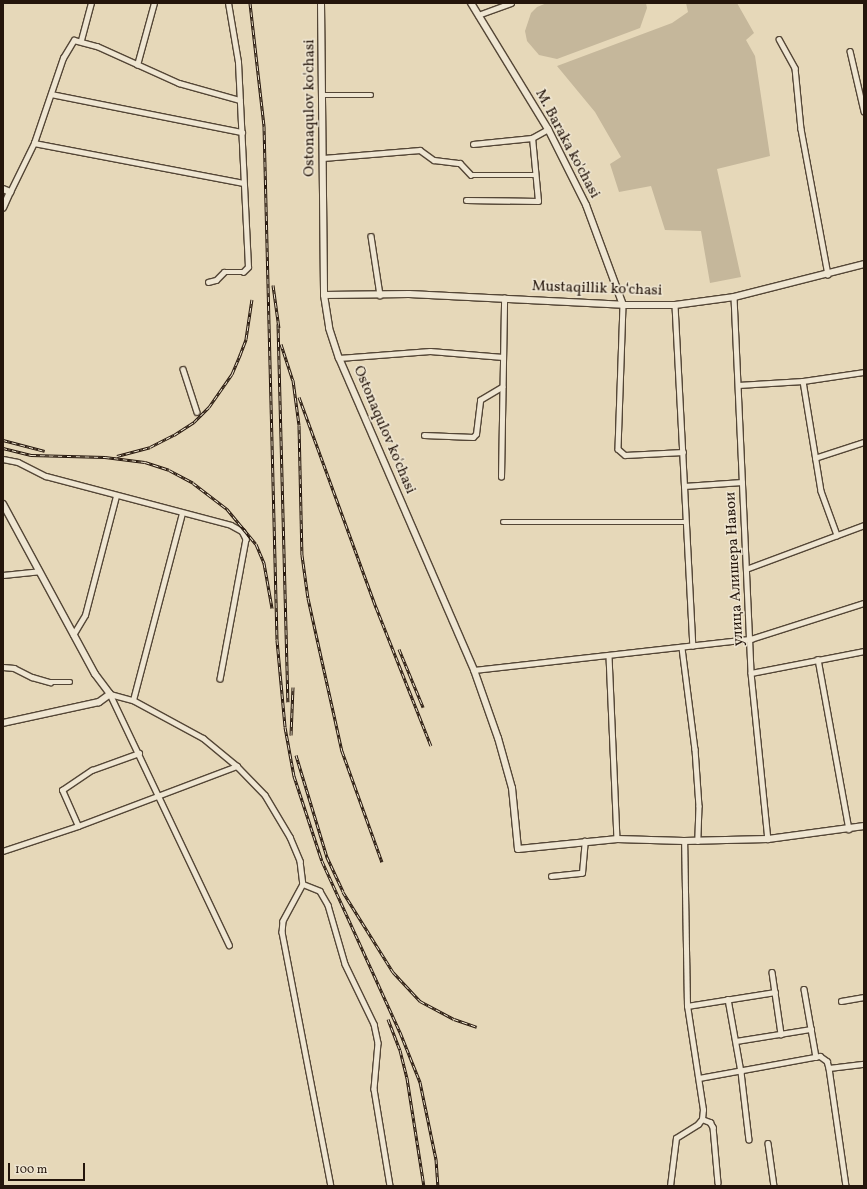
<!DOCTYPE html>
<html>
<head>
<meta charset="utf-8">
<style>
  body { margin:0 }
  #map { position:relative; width:867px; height:1189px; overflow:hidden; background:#e6d8b9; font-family:Vollkorn,serif }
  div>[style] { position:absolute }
  .green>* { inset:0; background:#c5b79b }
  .roads { filter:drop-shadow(1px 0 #544636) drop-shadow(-1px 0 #544636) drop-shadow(0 1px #544636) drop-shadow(0 -1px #544636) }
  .minor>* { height:4.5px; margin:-2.25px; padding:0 2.25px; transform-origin:2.25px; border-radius:2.25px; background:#efe6d2 }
  .tertiary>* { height:6px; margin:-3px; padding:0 3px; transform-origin:3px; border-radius:3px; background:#efe6d2 }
  .rail>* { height:3px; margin-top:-1.5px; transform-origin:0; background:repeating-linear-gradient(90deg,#efe6d2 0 4.5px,#24150b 0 9px); box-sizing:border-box; border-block:1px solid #24150b }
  span { translate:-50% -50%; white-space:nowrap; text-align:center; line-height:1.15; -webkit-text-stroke:3px #efe6d2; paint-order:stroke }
  .street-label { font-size:15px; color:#24150b }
  .frame { position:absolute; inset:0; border:4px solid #24150b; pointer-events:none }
  .scale { position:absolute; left:8px; top:1163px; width:77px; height:18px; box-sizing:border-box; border:2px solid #24150b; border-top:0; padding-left:5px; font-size:12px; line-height:14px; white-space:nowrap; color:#24150b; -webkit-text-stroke:3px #efe6d2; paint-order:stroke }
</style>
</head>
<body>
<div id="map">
  <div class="green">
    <div style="clip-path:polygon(547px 3px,646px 3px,647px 8px,640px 28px,557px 59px,539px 55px,527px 41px,525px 31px,531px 13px,537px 7px)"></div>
    <div style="clip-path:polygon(686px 3px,737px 3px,754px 33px,746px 40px,755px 56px,770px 156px,717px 169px,741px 277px,710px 283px,701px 231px,665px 230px,651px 186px,619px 192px,610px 164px,621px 157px,595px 112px,557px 66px,672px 23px,688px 12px)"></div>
  </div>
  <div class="roads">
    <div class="minor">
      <div style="left:478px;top:15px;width:35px;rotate:-20deg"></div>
      <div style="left:779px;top:39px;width:33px;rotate:61deg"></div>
      <div style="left:795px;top:68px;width:61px;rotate:84.4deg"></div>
      <div style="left:801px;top:129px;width:148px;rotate:79.5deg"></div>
      <div style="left:81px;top:40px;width:38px;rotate:-75deg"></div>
      <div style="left:850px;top:51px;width:62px;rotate:76.9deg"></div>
      <div style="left:137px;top:65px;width:64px;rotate:-74.7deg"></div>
      <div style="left:51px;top:94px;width:195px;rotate:11.3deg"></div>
      <div style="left:323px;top:95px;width:48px"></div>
      <div style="left:34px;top:143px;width:213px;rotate:10.8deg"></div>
      <div style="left:473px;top:144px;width:59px;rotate:-5.8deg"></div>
      <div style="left:532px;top:138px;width:18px;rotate:-29deg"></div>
      <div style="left:323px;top:158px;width:97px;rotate:-4.7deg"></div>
      <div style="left:420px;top:150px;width:17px;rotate:36deg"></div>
      <div style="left:434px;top:160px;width:26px;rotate:7deg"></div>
      <div style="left:460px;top:163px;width:16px;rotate:47deg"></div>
      <div style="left:471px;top:175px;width:65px"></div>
      <div style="left:10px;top:192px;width:55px;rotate:-63.9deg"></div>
      <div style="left:34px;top:143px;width:90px;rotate:-71.2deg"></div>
      <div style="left:63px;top:58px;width:21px;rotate:-59deg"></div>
      <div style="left:74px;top:40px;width:24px;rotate:15deg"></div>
      <div style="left:97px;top:46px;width:90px;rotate:24.3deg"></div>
      <div style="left:179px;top:83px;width:63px;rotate:15.6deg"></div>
      <div style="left:466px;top:200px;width:72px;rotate:0.8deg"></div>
      <div style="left:538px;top:201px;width:63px;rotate:-95.4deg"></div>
      <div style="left:371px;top:236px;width:60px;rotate:81.3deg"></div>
      <div style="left:208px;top:282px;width:8px;rotate:-14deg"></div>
      <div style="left:216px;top:280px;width:11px;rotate:-45deg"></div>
      <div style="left:224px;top:272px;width:19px"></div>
      <div style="left:243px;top:272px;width:7px;rotate:-45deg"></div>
      <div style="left:248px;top:267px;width:205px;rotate:-92.8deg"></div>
      <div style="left:238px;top:62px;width:60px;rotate:-99.6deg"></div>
      <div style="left:734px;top:297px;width:376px;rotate:87.4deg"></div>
      <div style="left:751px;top:673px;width:167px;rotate:84.2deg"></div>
      <div style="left:623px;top:305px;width:144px;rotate:92deg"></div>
      <div style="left:618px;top:449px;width:9px;rotate:41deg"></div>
      <div style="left:625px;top:455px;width:58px;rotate:-3deg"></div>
      <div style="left:675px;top:305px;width:341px;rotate:87deg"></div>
      <div style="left:339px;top:358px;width:91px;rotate:-4.4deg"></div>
      <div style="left:430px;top:351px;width:73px;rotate:4.7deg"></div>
      <div style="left:183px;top:369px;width:45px;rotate:72deg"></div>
      <div style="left:803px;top:381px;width:111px;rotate:80.7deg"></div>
      <div style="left:821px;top:491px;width:47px;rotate:70deg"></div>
      <div style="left:738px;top:385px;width:65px;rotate:-3.5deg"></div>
      <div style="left:803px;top:381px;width:62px;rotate:-8.4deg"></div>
      <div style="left:424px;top:435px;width:49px;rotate:2.3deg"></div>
      <div style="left:473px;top:437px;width:4px;rotate:-45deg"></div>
      <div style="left:476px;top:434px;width:34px;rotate:-83deg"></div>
      <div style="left:480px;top:400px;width:26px;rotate:-31deg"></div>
      <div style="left:815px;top:458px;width:52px;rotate:-18.1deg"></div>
      <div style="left:3px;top:459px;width:15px;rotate:11deg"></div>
      <div style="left:18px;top:462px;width:31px;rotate:27deg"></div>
      <div style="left:46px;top:476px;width:191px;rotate:14.8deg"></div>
      <div style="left:231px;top:525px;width:13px;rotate:29deg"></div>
      <div style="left:242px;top:531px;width:9px;rotate:63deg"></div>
      <div style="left:246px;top:539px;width:142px;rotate:100.5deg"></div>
      <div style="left:501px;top:477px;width:179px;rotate:-89deg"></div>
      <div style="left:684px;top:486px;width:58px;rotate:-3.9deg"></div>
      <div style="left:503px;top:522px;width:183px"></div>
      <div style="left:746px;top:569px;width:126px;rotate:-20.4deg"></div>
      <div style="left:3px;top:575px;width:36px;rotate:-6deg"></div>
      <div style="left:73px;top:635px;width:23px;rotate:-59deg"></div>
      <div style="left:85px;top:615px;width:123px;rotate:-75.4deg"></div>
      <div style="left:682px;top:648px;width:102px;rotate:82.7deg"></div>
      <div style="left:695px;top:749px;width:57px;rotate:86deg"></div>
      <div style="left:699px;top:806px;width:35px;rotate:92deg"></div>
      <div style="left:609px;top:656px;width:183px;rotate:87.5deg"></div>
      <div style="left:818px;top:659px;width:173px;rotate:79.7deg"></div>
      <div style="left:3px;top:667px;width:11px;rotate:5deg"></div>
      <div style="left:14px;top:668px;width:20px;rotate:27deg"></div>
      <div style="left:32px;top:677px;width:19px;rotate:16deg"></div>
      <div style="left:50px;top:682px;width:20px"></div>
      <div style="left:474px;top:670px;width:279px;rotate:-6.4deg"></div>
      <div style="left:751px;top:639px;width:119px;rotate:-17.7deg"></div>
      <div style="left:751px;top:673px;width:115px;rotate:-11deg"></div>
      <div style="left:110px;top:694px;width:24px;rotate:15deg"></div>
      <div style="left:133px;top:700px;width:80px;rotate:28.5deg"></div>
      <div style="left:203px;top:738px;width:44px;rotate:39.5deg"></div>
      <div style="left:237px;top:766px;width:40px;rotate:46deg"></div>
      <div style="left:265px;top:795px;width:49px;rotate:59.2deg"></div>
      <div style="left:290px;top:837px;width:26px;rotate:67deg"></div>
      <div style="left:300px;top:861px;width:23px;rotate:83deg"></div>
      <div style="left:303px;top:884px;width:42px;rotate:118.4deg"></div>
      <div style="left:283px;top:921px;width:11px;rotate:95deg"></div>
      <div style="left:282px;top:932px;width:259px;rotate:79.1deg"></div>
      <div style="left:110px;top:694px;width:278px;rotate:64.6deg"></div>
      <div style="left:133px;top:700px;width:193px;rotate:-75.3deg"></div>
      <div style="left:78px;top:826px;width:39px;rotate:-114deg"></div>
      <div style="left:62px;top:790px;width:36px;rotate:-34deg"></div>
      <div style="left:92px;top:770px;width:50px;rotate:-19.9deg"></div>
      <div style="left:3px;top:851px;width:79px;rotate:-18.4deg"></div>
      <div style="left:78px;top:826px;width:170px;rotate:-20.7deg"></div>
      <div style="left:551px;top:876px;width:31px;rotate:-6deg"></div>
      <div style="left:582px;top:873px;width:32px;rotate:-85deg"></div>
      <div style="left:303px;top:884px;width:18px;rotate:22deg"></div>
      <div style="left:320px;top:891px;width:16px;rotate:60deg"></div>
      <div style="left:328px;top:905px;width:61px;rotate:73.9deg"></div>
      <div style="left:345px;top:964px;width:67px;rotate:64.2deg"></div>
      <div style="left:374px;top:1024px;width:19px;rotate:78deg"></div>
      <div style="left:378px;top:1043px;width:46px;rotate:95deg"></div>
      <div style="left:374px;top:1089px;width:98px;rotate:80.6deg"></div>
      <div style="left:772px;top:972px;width:63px;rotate:81.7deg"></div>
      <div style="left:804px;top:989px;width:69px;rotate:80deg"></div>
      <div style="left:728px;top:999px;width:74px;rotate:79.9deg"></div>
      <div style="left:741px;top:1072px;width:68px;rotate:83.3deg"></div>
      <div style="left:841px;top:1001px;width:23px;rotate:-10deg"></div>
      <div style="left:687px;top:1006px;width:89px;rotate:-9deg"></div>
      <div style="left:736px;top:1041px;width:76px;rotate:-9.1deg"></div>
      <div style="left:829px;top:1068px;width:119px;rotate:81.8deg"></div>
      <div style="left:699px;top:1078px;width:123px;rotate:-10.3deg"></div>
      <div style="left:820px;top:1056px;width:9px;rotate:36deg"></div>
      <div style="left:827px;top:1061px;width:7px;rotate:74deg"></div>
      <div style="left:829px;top:1068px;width:35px;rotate:-7deg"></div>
      <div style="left:702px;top:1119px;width:9px;rotate:21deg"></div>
      <div style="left:710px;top:1122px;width:6px;rotate:59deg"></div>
      <div style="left:713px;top:1127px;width:56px;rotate:84.9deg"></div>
      <div style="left:768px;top:1143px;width:43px;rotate:82.1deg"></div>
      <div style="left:670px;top:1186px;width:48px;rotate:-82.9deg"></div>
      <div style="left:676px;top:1138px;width:26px;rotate:-32deg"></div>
      <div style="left:698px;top:1124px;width:6px;rotate:-51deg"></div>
      <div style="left:702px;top:1119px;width:9px;rotate:-84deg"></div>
      <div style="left:703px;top:1110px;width:105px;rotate:-98.7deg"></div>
      <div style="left:687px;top:1006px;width:165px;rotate:-91deg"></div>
    </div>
    <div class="tertiary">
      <div style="left:321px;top:3px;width:292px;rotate:89.4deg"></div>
      <div style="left:324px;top:295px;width:33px;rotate:81deg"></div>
      <div style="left:329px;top:328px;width:32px;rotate:72deg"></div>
      <div style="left:339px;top:358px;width:340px;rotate:66.6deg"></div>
      <div style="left:474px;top:670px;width:72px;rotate:70.6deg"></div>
      <div style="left:498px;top:738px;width:52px;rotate:74.4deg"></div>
      <div style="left:512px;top:788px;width:61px;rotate:84.4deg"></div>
      <div style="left:518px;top:849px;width:100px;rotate:-5.8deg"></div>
      <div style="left:617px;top:839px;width:67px;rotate:1.7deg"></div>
      <div style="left:684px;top:841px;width:84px;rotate:-1.4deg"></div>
      <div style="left:768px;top:839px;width:97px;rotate:-7.7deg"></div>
      <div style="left:471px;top:3px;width:148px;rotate:58.6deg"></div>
      <div style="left:548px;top:129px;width:85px;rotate:63.4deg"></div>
      <div style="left:586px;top:205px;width:107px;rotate:69.7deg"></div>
      <div style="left:3px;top:189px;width:8px;rotate:23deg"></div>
      <div style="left:10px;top:192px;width:17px;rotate:114deg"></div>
      <div style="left:324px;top:295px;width:85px;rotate:-0.7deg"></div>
      <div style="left:409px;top:294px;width:214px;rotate:2.9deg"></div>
      <div style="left:623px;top:305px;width:52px"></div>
      <div style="left:675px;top:305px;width:60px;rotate:-7.7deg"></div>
      <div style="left:734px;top:297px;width:134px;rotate:-14.2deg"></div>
      <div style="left:3px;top:504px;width:193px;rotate:61.6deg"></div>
      <div style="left:95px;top:674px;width:25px;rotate:53deg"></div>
      <div style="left:110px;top:694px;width:14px;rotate:144deg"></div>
      <div style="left:99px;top:702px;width:98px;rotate:167.7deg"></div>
    </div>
  </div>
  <div class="rail">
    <div style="left:250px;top:3px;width:124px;rotate:83.5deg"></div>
    <div style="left:264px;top:126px;width:514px;rotate:88.55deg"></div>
    <div style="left:277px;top:640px;width:87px;rotate:84.7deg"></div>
    <div style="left:285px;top:727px;width:50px;rotate:79.6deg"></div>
    <div style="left:294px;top:776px;width:89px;rotate:71.8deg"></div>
    <div style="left:322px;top:861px;width:188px;rotate:65.5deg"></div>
    <div style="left:400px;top:1032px;width:54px;rotate:68.2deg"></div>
    <div style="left:420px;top:1082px;width:79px;rotate:78.3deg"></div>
    <div style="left:436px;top:1159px;width:27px;rotate:86deg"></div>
    <div style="left:273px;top:285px;width:43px;rotate:82.1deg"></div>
    <div style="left:278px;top:324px;width:378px;rotate:88.5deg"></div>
    <div style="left:281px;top:344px;width:38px;rotate:72deg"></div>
    <div style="left:293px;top:380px;width:45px;rotate:82.4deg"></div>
    <div style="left:299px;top:425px;width:130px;rotate:88.7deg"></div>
    <div style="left:302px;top:555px;width:43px;rotate:82.1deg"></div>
    <div style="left:308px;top:598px;width:157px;rotate:77.5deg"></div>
    <div style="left:342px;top:751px;width:118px;rotate:70.2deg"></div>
    <div style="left:299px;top:397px;width:224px;rotate:69.9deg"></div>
    <div style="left:376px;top:607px;width:149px;rotate:68.4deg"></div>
    <div style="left:3px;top:440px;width:43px;rotate:14.7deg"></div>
    <div style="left:3px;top:448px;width:29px;rotate:14deg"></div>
    <div style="left:31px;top:455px;width:74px;rotate:1.5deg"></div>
    <div style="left:105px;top:457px;width:40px;rotate:7.1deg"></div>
    <div style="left:145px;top:462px;width:25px;rotate:18deg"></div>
    <div style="left:169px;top:470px;width:27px;rotate:28deg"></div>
    <div style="left:193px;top:483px;width:43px;rotate:37.4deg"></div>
    <div style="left:227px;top:509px;width:45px;rotate:50.4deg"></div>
    <div style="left:256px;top:544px;width:21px;rotate:67deg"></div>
    <div style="left:264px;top:563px;width:46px;rotate:79.9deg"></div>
    <div style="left:117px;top:456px;width:34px;rotate:-15deg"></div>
    <div style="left:150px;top:447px;width:27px;rotate:-27deg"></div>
    <div style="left:174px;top:435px;width:24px;rotate:-33deg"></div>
    <div style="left:194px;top:422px;width:21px;rotate:-45deg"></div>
    <div style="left:209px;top:407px;width:40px;rotate:-55.1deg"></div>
    <div style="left:232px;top:374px;width:21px;rotate:-67deg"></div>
    <div style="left:240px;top:355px;width:17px;rotate:-69deg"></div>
    <div style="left:246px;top:339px;width:40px;rotate:-81.5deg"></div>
    <div style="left:399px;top:649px;width:63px;rotate:67.5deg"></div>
    <div style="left:291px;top:735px;width:48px;rotate:-87.6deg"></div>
    <div style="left:296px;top:755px;width:107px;rotate:73.1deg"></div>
    <div style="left:327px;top:857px;width:38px;rotate:65deg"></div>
    <div style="left:343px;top:892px;width:94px;rotate:58deg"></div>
    <div style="left:393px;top:972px;width:40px;rotate:47deg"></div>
    <div style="left:420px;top:1001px;width:38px;rotate:28deg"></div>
    <div style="left:454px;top:1019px;width:24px;rotate:19deg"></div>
    <div style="left:388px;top:1019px;width:33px;rotate:69deg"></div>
    <div style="left:400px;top:1050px;width:29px;rotate:76deg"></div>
    <div style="left:407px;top:1078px;width:109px;rotate:81.1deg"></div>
  </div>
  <div class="street-label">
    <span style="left:310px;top:108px;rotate:-90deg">Ostonaqulov ko'chasi</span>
    <span style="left:567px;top:144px;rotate:62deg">M. Baraka ko'chasi</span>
    <span style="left:597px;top:289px;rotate:2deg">Mustaqillik ko‘chasi</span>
    <span style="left:384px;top:430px;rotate:67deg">Ostonaqulov ko'chasi</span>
    <span style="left:735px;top:569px;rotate:-93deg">улица Алишера Навои</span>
  </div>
  <div class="frame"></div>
  <div class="scale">100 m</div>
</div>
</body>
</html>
